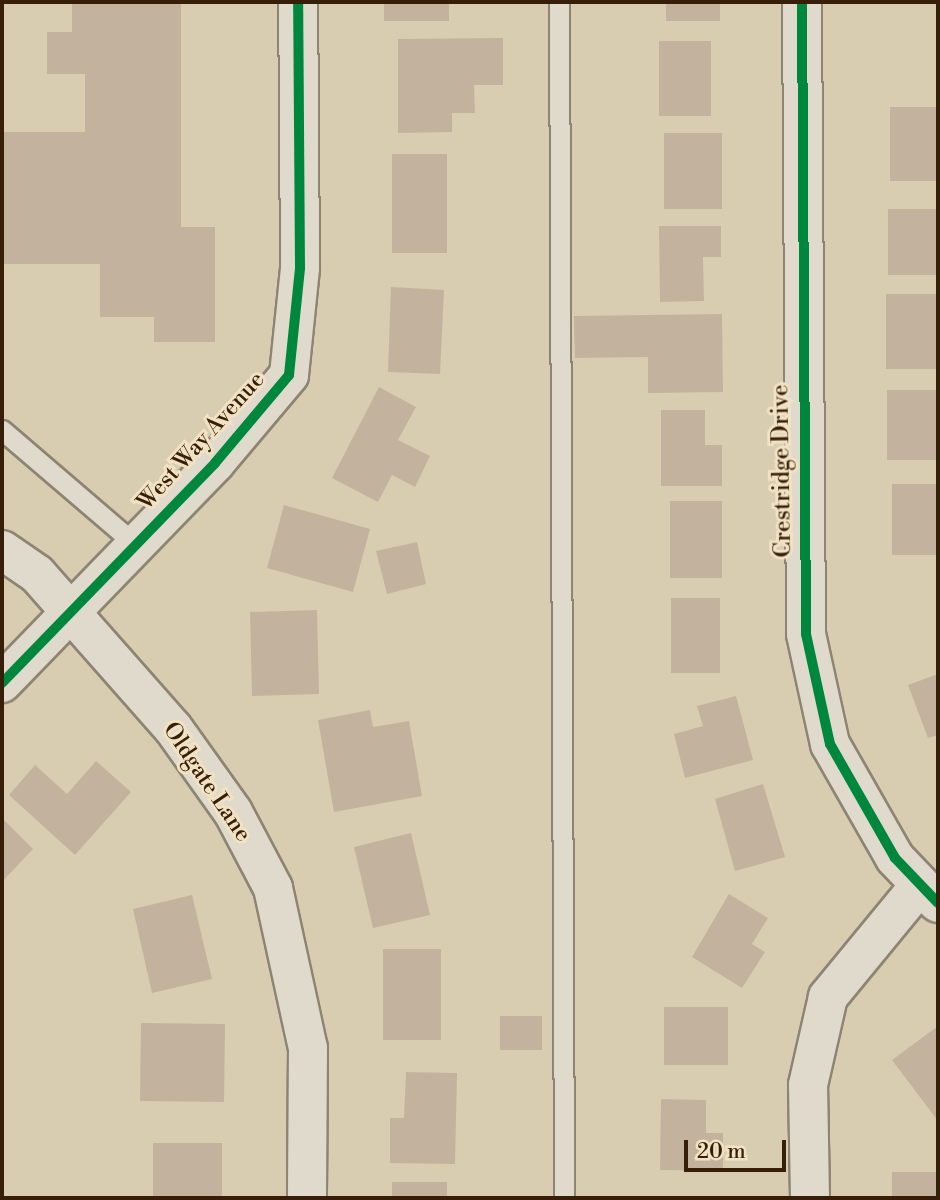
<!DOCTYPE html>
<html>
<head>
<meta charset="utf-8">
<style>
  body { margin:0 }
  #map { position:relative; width:940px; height:1200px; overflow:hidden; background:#d8cdb1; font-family:"Libre Bodoni",serif }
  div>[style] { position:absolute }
  .building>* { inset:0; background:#c3b39e }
  .roads { filter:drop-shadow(2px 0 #8e8472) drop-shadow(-2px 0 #8e8472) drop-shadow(0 2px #8e8472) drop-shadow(0 -2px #8e8472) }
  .service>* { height:19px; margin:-9.5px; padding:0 9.5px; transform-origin:9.5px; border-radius:9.5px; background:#e0dacc }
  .minor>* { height:38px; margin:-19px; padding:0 19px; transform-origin:19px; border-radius:19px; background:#e0dacc }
  .cycleway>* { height:10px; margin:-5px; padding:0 5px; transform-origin:5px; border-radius:5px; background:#00873e }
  span { translate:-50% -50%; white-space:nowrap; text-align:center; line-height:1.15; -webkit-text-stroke:6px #f0e2c2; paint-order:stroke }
  .street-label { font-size:23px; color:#361e08 }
  .frame { position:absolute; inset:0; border:4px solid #361e08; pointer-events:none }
  .scale { position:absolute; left:684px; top:1140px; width:102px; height:32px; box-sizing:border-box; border:4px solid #361e08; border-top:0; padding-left:9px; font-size:21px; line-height:24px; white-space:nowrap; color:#361e08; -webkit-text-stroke:5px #f0e2c2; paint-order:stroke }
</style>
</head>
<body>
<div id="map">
  <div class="building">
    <div style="clip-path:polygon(72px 2px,181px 2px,181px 227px,215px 227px,215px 342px,154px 342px,154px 317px,100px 317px,100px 264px,2px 264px,2px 132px,85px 132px,85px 74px,47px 74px,47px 32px,72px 32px)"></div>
    <div style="clip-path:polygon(384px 2px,449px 2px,449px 21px,384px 21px)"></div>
    <div style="clip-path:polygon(666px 2px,720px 2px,720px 21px,666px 21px)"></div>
    <div style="clip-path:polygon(503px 38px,503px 85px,474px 85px,475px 113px,452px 113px,452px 132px,398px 133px,398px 39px)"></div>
    <div style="clip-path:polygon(659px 41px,711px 41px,711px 116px,659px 116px)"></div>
    <div style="clip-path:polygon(890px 107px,938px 107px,938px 181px,890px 181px)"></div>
    <div style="clip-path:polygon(664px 133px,722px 133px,722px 209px,664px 209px)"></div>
    <div style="clip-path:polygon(392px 154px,447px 154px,447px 253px,392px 253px)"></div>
    <div style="clip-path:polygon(888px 209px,938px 209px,938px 275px,888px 275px)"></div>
    <div style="clip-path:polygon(659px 226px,721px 226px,721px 257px,703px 257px,704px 301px,660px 302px)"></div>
    <div style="clip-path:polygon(391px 287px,444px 290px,440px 374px,388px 372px)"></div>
    <div style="clip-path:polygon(886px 294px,938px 294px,938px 369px,886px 369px)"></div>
    <div style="clip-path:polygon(722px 314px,723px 392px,648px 393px,648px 357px,575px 358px,574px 316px)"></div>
    <div style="clip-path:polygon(379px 387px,416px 407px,398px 440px,430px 456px,415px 487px,392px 475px,378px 502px,332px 478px)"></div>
    <div style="clip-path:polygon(887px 390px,936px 390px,936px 460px,887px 460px)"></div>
    <div style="clip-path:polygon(661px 410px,705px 410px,705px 445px,722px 445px,722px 486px,661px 486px)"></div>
    <div style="clip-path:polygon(892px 484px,938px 484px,938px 555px,892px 555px)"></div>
    <div style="clip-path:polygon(670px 501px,722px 501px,722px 578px,670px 578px)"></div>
    <div style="clip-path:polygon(284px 505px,370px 529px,353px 592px,267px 568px)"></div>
    <div style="clip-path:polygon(417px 542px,426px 584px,387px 594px,376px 551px)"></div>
    <div style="clip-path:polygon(671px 598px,720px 598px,720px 673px,671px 673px)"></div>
    <div style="clip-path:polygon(317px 610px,319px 694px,252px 696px,250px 612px)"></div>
    <div style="clip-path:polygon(938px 674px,938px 735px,928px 738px,908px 685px)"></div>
    <div style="clip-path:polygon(736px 696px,753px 760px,685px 778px,674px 734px,703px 726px,697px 706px)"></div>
    <div style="clip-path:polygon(370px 710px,373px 727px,409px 721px,422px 796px,334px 812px,318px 720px)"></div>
    <div style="clip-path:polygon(96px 761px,131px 792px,75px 855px,9px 795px,35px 765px,67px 794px)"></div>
    <div style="clip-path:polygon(763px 784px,785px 857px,735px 871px,715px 799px)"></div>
    <div style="clip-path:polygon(2px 818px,33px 849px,2px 882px)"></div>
    <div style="clip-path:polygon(411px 833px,430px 915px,373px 928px,354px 847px)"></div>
    <div style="clip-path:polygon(729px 894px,768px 918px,752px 944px,765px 952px,742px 988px,692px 957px)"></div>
    <div style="clip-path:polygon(192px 895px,212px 979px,152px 993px,133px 909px)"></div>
    <div style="clip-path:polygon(383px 949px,441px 949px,441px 1040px,383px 1040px)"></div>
    <div style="clip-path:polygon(664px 1007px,728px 1007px,728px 1065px,664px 1065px)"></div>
    <div style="clip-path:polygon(500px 1016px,542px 1016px,542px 1050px,500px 1050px)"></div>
    <div style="clip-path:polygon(141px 1023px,225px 1024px,224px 1102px,140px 1101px)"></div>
    <div style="clip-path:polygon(938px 1026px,938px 1121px,892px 1060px)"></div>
    <div style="clip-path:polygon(406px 1072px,457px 1073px,455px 1164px,390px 1163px,390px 1118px,404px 1118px)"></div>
    <div style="clip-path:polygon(661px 1099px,706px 1100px,706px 1133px,723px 1133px,723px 1171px,660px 1170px)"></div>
    <div style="clip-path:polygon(153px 1143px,222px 1143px,222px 1198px,153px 1198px)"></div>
    <div style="clip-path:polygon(892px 1172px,938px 1172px,938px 1198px,892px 1198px)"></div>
    <div style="clip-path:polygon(392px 1182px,447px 1182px,447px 1198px,392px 1198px)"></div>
  </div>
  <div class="roads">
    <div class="service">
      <div style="left:559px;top:2px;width:1196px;rotate:89.76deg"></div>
      <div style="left:2px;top:430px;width:175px;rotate:40.6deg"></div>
    </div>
    <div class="minor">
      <div style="left:802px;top:2px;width:632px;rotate:89.64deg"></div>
      <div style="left:806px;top:634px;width:113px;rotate:77.7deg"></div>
      <div style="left:830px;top:744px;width:131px;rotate:60.3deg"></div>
      <div style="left:895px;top:858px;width:62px;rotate:46.3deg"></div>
      <div style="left:2px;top:550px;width:42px;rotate:34.4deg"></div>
      <div style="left:37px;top:574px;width:205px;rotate:48.6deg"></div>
      <div style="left:173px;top:728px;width:103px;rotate:54.5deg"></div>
      <div style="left:233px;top:812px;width:86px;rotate:62.2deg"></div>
      <div style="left:273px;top:888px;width:164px;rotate:77.7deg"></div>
      <div style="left:308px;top:1048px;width:150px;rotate:90.4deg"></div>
      <div style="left:2px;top:683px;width:306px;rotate:-45.9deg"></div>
      <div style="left:215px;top:463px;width:115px;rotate:-49.9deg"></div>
      <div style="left:289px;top:375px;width:108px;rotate:-84.1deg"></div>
      <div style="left:300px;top:268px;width:266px;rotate:-90.4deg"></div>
      <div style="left:810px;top:1198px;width:113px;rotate:-91deg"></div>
      <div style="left:808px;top:1085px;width:90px;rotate:-77.2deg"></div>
      <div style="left:828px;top:997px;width:145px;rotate:-50.6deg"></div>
    </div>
  </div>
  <div class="cycleway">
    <div style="left:802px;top:2px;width:632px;rotate:89.64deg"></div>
    <div style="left:806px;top:634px;width:113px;rotate:77.7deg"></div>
    <div style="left:830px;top:744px;width:131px;rotate:60.3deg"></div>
    <div style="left:895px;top:858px;width:62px;rotate:46.3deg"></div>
    <div style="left:2px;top:683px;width:306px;rotate:-45.9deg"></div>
    <div style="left:215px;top:463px;width:115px;rotate:-49.9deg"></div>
    <div style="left:289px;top:375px;width:108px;rotate:-84.1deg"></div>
    <div style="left:300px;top:268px;width:266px;rotate:-90.4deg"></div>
  </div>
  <div class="street-label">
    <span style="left:201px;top:441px;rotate:-48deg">West Way Avenue</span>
    <span style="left:782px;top:471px;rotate:-91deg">Crestridge Drive</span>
    <span style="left:207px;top:782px;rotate:56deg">Oldgate Lane</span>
  </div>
  <div class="frame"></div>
  <div class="scale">20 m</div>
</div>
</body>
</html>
